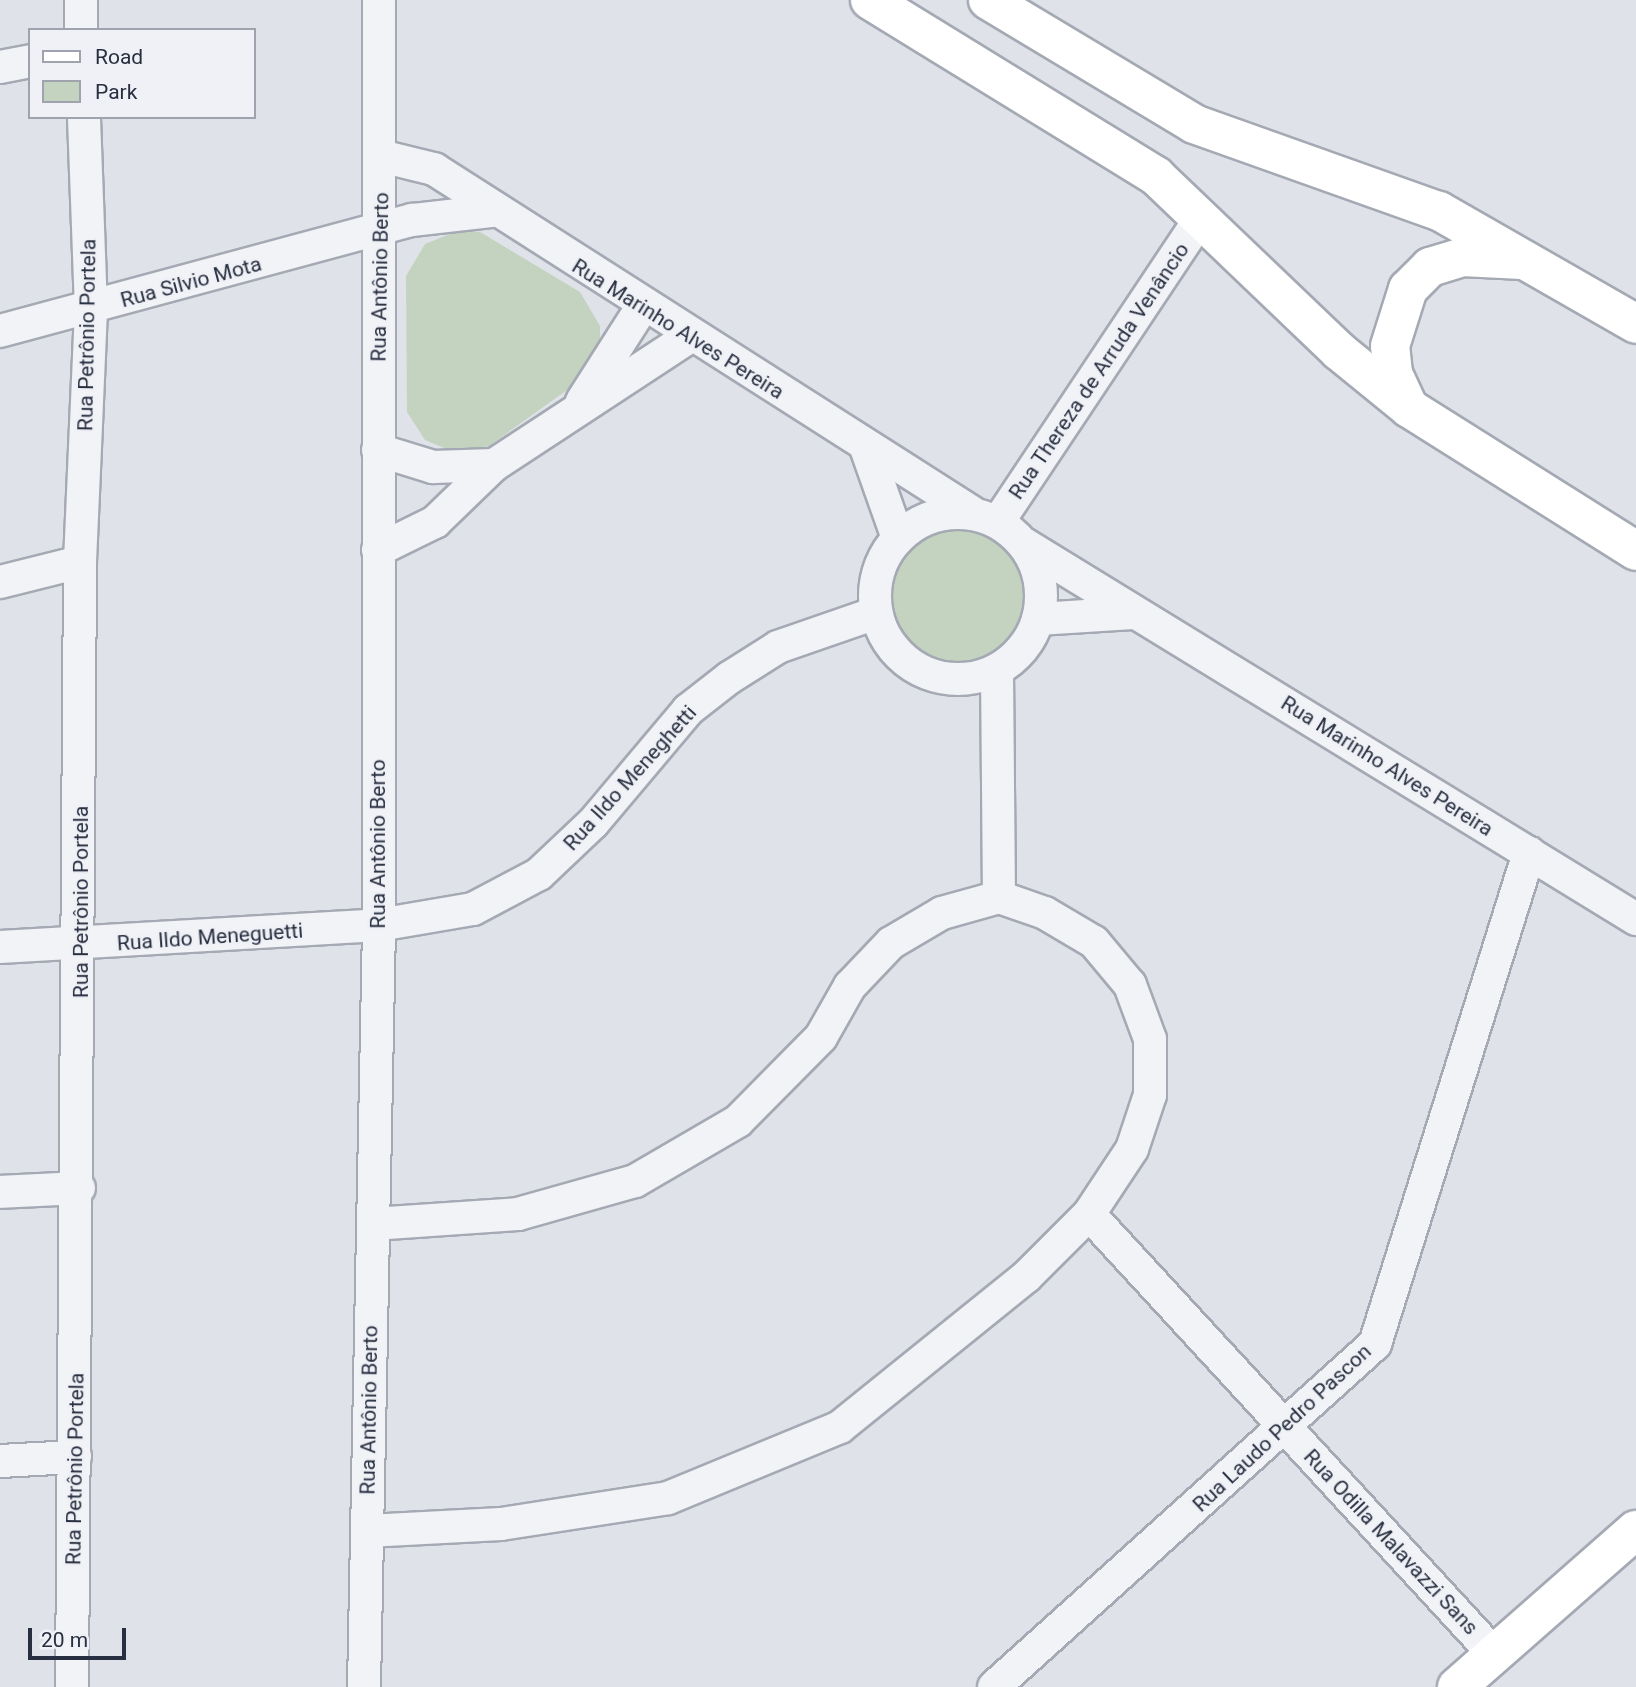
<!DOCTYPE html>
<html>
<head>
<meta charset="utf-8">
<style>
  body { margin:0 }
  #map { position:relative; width:1636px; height:1687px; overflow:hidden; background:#dfe2e9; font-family:Roboto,sans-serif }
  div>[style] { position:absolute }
  .green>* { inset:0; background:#c3d3c0 }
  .round { border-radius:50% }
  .roads { filter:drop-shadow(2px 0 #a4a9b3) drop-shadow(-2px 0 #a4a9b3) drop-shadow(0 2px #a4a9b3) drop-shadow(0 -2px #a4a9b3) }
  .street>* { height:32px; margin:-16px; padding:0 16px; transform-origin:16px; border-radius:16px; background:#f2f3f7 }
  .street>.ring { margin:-16px; padding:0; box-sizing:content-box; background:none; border:32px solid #f2f3f7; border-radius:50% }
  .secondary>* { height:38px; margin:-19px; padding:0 19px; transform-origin:19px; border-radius:19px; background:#fff }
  span { translate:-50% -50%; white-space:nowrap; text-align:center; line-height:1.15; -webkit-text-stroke:5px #eff1f6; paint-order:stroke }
  .street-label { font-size:21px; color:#282f40 }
  .legend { position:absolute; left:28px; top:28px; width:228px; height:91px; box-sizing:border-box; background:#eff1f6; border:2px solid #9fa3ad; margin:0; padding:9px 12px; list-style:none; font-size:21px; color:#282f40 }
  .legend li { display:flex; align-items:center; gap:14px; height:35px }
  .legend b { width:35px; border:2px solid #9fa3ad }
  .scale { position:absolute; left:28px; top:1628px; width:98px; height:32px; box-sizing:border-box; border:4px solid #282f40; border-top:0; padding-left:9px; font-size:21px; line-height:24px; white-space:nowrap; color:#282f40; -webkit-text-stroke:5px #eff1f6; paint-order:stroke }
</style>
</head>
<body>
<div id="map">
  <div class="green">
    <div style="clip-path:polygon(460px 230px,480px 232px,580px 292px,600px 326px,600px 346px,581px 380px,489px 446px,456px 453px,425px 440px,407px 412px,406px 276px,425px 244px)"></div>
    <div class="round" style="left:890px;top:528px;width:136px;height:136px"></div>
  </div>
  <div class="roads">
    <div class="street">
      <div style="left:81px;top:30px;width:30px;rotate:-90deg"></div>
      <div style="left:0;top:67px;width:31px;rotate:-11deg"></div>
      <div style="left:381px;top:156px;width:55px;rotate:13.8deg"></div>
      <div style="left:434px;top:169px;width:639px;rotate:32.55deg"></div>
      <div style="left:0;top:331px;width:427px;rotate:-15.1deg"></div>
      <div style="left:412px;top:220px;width:81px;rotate:-6.4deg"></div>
      <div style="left:582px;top:401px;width:112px;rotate:-57.4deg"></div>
      <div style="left:865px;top:445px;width:99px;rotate:70.5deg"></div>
      <div style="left:378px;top:450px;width:58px;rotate:17.2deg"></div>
      <div style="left:433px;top:467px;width:61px;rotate:-1.9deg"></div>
      <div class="ring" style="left:875px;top:513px;width:134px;height:134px"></div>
      <div style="left:998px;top:522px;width:364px;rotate:-56.3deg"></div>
      <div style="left:1024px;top:544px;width:718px;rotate:31.5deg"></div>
      <div style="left:378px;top:550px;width:64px;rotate:-26.2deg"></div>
      <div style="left:435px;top:522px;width:82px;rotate:-44deg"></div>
      <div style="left:494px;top:465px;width:233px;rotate:-33.3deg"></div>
      <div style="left:0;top:582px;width:82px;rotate:-14deg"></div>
      <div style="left:1038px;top:619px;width:95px;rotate:-3.6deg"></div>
      <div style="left:997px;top:670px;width:227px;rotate:89.5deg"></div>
      <div style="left:0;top:947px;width:380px;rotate:-3.3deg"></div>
      <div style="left:379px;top:925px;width:95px;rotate:-9.7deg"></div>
      <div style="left:473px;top:909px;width:75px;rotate:-27.9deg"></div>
      <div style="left:539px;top:874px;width:74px;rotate:-43.4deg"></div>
      <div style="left:593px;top:823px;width:148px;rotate:-49.9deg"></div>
      <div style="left:688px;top:710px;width:52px;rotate:-38deg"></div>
      <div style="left:729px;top:678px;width:58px;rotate:-32.3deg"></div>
      <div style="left:778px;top:647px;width:104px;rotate:-19.1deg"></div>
      <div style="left:0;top:1192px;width:79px;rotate:-2.9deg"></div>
      <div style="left:1089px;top:1214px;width:598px;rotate:47.37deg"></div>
      <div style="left:373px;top:1224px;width:145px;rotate:-3.9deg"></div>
      <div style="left:518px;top:1214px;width:122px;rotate:-15.8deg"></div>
      <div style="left:635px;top:1181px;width:119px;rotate:-30.2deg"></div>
      <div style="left:738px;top:1121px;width:118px;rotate:-45.3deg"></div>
      <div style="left:821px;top:1037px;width:59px;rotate:-60.4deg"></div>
      <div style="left:850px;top:986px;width:59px;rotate:-46.4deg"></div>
      <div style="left:891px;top:943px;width:59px;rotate:-30.5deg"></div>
      <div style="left:942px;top:913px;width:59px;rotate:-15.7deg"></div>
      <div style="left:0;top:1461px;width:75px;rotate:-3.1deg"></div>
      <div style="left:367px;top:1531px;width:134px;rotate:-3deg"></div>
      <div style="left:501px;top:1524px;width:169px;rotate:-8.8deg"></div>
      <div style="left:668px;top:1498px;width:186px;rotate:-22.4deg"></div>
      <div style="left:840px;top:1427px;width:239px;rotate:-38.9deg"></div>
      <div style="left:1026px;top:1277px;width:89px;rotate:-45deg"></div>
      <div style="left:1089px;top:1214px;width:78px;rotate:-56.5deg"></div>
      <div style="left:1132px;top:1149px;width:57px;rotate:-71.6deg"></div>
      <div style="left:1150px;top:1095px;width:56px;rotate:-90deg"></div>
      <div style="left:1150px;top:1039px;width:58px;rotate:-110.3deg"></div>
      <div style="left:1130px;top:985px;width:56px;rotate:-129.9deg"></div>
      <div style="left:1094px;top:942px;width:57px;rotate:-149.4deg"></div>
      <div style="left:1045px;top:913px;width:49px;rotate:-160.8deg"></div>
      <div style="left:72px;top:1687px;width:1125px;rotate:-89.59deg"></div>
      <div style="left:80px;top:562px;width:253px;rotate:-87.5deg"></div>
      <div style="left:91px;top:309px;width:192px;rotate:-92.1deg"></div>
      <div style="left:364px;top:1687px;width:762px;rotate:-88.87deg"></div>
      <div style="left:379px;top:925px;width:925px;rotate:-90deg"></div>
      <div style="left:994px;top:1687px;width:513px;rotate:-42deg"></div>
      <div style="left:1375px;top:1344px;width:515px;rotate:-72.59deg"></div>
    </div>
    <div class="secondary">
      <div style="left:870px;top:0;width:336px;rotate:31.6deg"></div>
      <div style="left:1156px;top:176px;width:253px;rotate:43.7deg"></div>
      <div style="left:1339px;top:351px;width:90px;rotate:39.2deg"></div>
      <div style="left:1409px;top:408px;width:268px;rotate:32.2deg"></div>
      <div style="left:988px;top:0;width:240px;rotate:31deg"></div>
      <div style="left:1194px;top:124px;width:260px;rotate:19.6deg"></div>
      <div style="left:1439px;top:211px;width:227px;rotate:29.8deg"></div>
      <div style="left:1409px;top:408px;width:38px;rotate:-115deg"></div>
      <div style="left:1393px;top:373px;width:27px;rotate:-96deg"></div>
      <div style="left:1390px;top:346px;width:60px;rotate:-72.5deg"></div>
      <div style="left:1408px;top:289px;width:31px;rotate:-45deg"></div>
      <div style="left:1430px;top:267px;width:34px;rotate:-17deg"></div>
      <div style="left:1462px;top:257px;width:60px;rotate:2.9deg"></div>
      <div style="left:1457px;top:1687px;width:238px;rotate:-41.3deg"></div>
    </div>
  </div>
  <div class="street-label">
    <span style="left:380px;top:277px;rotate:-89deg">Rua Antônio Berto</span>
    <span style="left:191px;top:282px;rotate:-15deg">Rua Silvio Mota</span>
    <span style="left:678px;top:329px;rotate:32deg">Rua Marinho Alves Pereira</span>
    <span style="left:87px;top:335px;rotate:-89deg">Rua Petrônio Portela</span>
    <span style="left:1099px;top:371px;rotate:-56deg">Rua Thereza de Arruda Venâncio</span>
    <span style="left:1387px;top:766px;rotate:32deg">Rua Marinho Alves Pereira</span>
    <span style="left:630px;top:778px;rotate:-48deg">Rua Ildo Meneghetti</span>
    <span style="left:378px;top:844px;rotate:-90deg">Rua Antônio Berto</span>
    <span style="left:81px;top:902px;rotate:-90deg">Rua Petrônio Portela</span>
    <span style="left:210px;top:937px;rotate:-4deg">Rua Ildo Meneguetti</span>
    <span style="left:369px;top:1410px;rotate:-89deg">Rua Antônio Berto</span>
    <span style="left:1282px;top:1428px;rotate:-43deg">Rua Laudo Pedro Pascon</span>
    <span style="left:75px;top:1469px;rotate:-89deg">Rua Petrônio Portela</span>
    <span style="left:1391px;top:1542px;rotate:47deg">Rua Odilla Malavazzi Sans</span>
  </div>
  <ul class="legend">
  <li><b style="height:9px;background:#fff"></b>Road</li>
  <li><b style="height:19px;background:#c3d3c0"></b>Park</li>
  </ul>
  <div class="scale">20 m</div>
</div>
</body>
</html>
